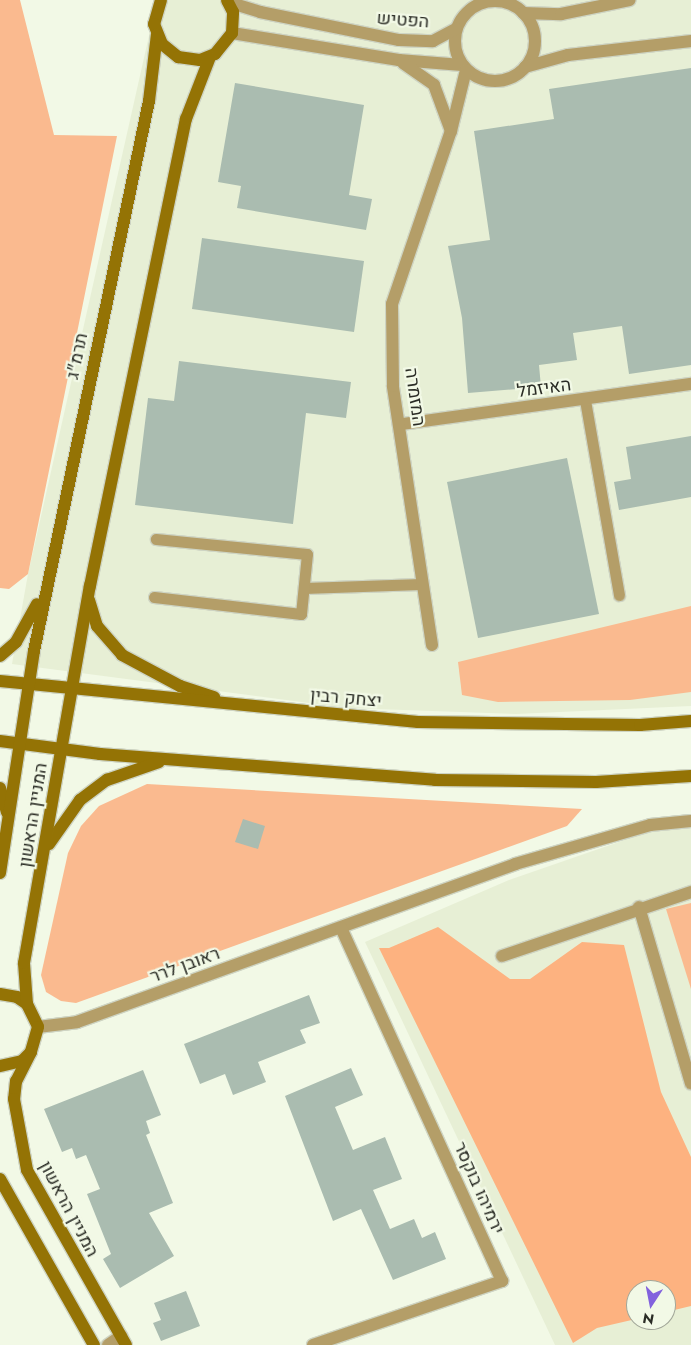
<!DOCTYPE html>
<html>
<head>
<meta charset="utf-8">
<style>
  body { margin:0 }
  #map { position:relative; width:691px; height:1345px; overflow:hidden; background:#f2f9e6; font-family:Jost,Heebo,sans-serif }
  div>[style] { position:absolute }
  .built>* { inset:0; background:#e7efd5 }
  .green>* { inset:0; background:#faba8f }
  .forest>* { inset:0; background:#fdb280 }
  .building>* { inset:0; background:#aabcb0 }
  .roads { filter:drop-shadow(1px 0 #ced4c3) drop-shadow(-1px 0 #ced4c3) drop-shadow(0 1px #ced4c3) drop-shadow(0 -1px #ced4c3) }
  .lane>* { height:11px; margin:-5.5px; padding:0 5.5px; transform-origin:5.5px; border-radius:5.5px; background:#b49e68 }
  .street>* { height:12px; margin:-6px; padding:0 6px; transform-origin:6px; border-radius:6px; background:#b49e68 }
  .street>.ring { margin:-6px; padding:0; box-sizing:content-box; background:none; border:12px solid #b49e68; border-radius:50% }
  .secondary>* { height:12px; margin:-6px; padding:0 6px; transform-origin:6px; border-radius:6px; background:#947305 }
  span { translate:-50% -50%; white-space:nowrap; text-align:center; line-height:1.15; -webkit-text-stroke:4.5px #f2f9e6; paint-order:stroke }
  .street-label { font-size:18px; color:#2a2c25 }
  .north { position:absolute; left:626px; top:1280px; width:50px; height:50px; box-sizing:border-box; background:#f2f9e6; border:1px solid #a2a799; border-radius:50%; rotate:191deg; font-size:14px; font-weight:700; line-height:20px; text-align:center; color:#2a2c25 }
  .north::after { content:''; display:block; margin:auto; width:18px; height:22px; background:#8262dd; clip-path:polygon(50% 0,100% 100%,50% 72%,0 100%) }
</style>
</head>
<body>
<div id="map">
  <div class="built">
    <div style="clip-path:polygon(157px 0,691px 0,691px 706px,516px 714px,347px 708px,12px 664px,28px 574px)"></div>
    <div style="clip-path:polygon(evenodd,691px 817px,691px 1345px,555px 1345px,365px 942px,509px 880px,691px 817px,636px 1290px,666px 1290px,666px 1320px,636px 1320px,636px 1290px)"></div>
  </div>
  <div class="green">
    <div style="clip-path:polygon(0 0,20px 0,54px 135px,117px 136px,28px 574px,9px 589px,0 588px)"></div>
    <div style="clip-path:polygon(691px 606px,691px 692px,630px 700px,498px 702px,462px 695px,458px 662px)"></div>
    <div style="clip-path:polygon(147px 784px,582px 809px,567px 826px,76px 1003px,61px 1001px,46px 992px,41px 975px,68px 853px,81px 826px,99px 806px)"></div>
    <div style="clip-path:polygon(691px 903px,691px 989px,666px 909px)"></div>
  </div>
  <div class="forest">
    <div style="clip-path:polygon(438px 927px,510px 979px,530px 979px,582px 942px,624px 945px,661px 1092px,691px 1157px,691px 1306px,666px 1312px,666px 1290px,636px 1290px,636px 1319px,597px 1328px,573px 1343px,379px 948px,389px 948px)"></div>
  </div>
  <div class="building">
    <div style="clip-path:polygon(691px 68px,691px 365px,629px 374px,622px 326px,573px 333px,577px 360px,539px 365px,541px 387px,468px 393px,462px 318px,448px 246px,490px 240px,474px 131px,554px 119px,549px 89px)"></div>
    <div style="clip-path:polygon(235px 83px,364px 105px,349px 195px,372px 199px,366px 230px,237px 208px,241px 186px,218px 182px)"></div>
    <div style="clip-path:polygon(202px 238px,364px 261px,354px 332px,192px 309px)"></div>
    <div style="clip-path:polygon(179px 361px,351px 382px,346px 418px,306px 413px,293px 524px,135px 505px,148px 398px,174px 401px)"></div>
    <div style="clip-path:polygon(691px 436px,691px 497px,619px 510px,614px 482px,631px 479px,626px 447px)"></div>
    <div style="clip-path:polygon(567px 458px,599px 614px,478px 638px,447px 482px)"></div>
    <div style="clip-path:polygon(243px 819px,265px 826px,258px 849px,235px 842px)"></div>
    <div style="clip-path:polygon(309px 995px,320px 1023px,300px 1030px,306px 1043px,258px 1062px,266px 1082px,233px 1095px,225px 1074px,200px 1084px,184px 1044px)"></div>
    <div style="clip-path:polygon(351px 1068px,363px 1095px,335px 1107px,353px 1150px,385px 1137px,402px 1179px,373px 1190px,390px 1229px,414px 1219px,422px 1238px,435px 1232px,446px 1259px,393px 1280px,361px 1209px,333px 1221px,285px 1096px)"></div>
    <div style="clip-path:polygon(143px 1070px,161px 1115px,146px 1121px,150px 1133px,146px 1135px,173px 1203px,149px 1213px,174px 1256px,120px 1288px,103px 1259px,111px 1254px,87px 1194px,100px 1189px,86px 1155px,76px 1159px,72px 1148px,62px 1152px,44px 1109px)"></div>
    <div style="clip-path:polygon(186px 1291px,200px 1326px,161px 1341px,153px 1323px,161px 1320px,154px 1303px)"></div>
  </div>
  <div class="roads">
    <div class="lane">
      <div style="left:585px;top:400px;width:198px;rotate:80.1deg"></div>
      <div style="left:304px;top:588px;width:117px;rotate:-2deg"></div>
      <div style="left:154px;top:597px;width:148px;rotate:6.6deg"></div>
      <div style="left:301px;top:614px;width:60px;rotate:-84.3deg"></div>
      <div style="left:307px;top:554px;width:152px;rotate:-174.3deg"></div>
    </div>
    <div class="street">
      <div class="ring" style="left:455px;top:1px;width:68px;height:68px"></div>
      <div style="left:228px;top:2px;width:34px;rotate:17deg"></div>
      <div style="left:260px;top:12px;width:142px;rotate:11.4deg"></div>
      <div style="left:399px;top:40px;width:34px;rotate:2deg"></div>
      <div style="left:433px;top:41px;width:26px;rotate:-28deg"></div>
      <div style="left:523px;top:13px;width:38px;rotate:2deg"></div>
      <div style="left:561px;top:14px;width:70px;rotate:-11.5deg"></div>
      <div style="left:232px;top:33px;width:169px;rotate:9.2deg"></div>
      <div style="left:399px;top:60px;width:63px;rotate:4.5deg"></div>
      <div style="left:403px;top:63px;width:38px;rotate:35deg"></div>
      <div style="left:434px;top:85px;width:49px;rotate:69.7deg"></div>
      <div style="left:525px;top:67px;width:45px;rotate:-15.6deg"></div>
      <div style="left:568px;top:55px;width:124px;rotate:-6.5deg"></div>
      <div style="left:402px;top:424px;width:292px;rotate:-7.9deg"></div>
      <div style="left:432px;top:645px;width:262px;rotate:-98.6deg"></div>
      <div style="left:393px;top:386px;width:82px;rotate:-90.7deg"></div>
      <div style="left:392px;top:304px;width:183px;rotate:-71.2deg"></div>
      <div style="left:451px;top:131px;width:63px;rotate:-76.2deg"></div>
      <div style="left:639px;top:907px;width:184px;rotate:73.6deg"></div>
      <div style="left:502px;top:956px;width:200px;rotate:-18.7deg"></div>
      <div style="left:38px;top:1027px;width:39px;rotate:-7deg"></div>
      <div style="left:77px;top:1022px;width:466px;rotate:-19.8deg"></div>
      <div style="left:515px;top:864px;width:141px;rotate:-16.1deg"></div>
      <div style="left:650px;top:825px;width:41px;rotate:-5.6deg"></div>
      <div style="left:108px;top:1345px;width:16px;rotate:-35deg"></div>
      <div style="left:313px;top:1345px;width:200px;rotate:-18.7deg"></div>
      <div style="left:502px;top:1281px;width:388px;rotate:-114.5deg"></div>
    </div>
    <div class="secondary">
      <div style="left:161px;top:0;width:25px;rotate:106deg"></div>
      <div style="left:154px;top:24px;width:22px;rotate:68deg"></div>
      <div style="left:162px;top:44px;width:21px;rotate:39deg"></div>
      <div style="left:178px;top:57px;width:22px;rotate:8deg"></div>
      <div style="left:200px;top:60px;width:16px;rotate:-22deg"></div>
      <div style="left:215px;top:54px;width:27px;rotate:-51deg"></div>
      <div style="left:232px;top:33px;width:21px;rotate:-87deg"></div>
      <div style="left:233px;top:12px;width:13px;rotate:-117deg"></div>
      <div style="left:89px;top:600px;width:27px;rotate:73deg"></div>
      <div style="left:97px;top:626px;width:38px;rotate:49deg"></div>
      <div style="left:122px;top:655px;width:66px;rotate:28.1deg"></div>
      <div style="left:180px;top:686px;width:36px;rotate:18deg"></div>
      <div style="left:0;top:656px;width:21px;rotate:-41deg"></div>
      <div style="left:16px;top:642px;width:43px;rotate:-61.1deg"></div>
      <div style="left:0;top:681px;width:420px;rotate:5.6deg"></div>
      <div style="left:418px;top:722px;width:222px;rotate:0.8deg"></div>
      <div style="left:640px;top:725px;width:51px;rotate:-4.5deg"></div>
      <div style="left:0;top:741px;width:101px;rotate:7.4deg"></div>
      <div style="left:100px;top:754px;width:336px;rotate:4.4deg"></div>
      <div style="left:435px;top:780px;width:161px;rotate:0.7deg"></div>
      <div style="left:596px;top:782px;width:95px;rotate:-3.6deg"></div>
      <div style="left:0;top:788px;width:25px;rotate:74deg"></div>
      <div style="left:49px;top:844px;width:54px;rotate:-54.8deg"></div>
      <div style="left:80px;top:800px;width:34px;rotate:-37deg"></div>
      <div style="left:107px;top:780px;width:55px;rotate:-19.1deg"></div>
      <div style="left:0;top:873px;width:225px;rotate:-81.3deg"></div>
      <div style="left:34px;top:651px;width:562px;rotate:-78.19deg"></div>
      <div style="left:149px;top:101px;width:67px;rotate:-83.2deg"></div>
      <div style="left:0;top:994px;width:17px;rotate:10deg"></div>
      <div style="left:17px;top:997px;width:12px;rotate:35deg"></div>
      <div style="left:27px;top:1004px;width:25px;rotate:64deg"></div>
      <div style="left:38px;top:1027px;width:26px;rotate:106deg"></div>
      <div style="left:31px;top:1052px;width:13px;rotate:135deg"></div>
      <div style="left:22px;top:1061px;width:23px;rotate:167deg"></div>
      <div style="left:27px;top:1004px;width:41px;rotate:-94.2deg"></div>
      <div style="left:24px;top:963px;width:383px;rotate:-80.1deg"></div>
      <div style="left:90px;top:586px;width:477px;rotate:-78.4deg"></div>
      <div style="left:186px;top:119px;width:66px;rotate:-68.8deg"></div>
      <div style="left:31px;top:1052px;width:33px;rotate:117deg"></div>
      <div style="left:16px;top:1081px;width:18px;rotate:96deg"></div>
      <div style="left:14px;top:1099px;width:72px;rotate:79.6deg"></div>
      <div style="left:27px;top:1170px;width:201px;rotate:60.5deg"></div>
      <div style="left:0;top:1179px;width:191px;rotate:60.5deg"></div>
    </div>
  </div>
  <div class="street-label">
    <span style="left:403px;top:20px;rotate:4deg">הפטיש</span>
    <span style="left:77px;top:356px;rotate:-78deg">תרמ"ג</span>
    <span style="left:544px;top:388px;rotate:-7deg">האיזמל</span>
    <span style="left:415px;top:397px;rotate:82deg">המזמרה</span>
    <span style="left:346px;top:698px;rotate:5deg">יצחק רבין</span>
    <span style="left:33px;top:815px;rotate:-81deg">המניין הראשון</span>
    <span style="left:185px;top:965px;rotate:-20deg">ראובן לרר</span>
    <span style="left:479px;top:1188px;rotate:66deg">ירמיהו בוקסר</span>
    <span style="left:69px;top:1209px;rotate:62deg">המניין הראשון</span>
  </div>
  <div class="north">N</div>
</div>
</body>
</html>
